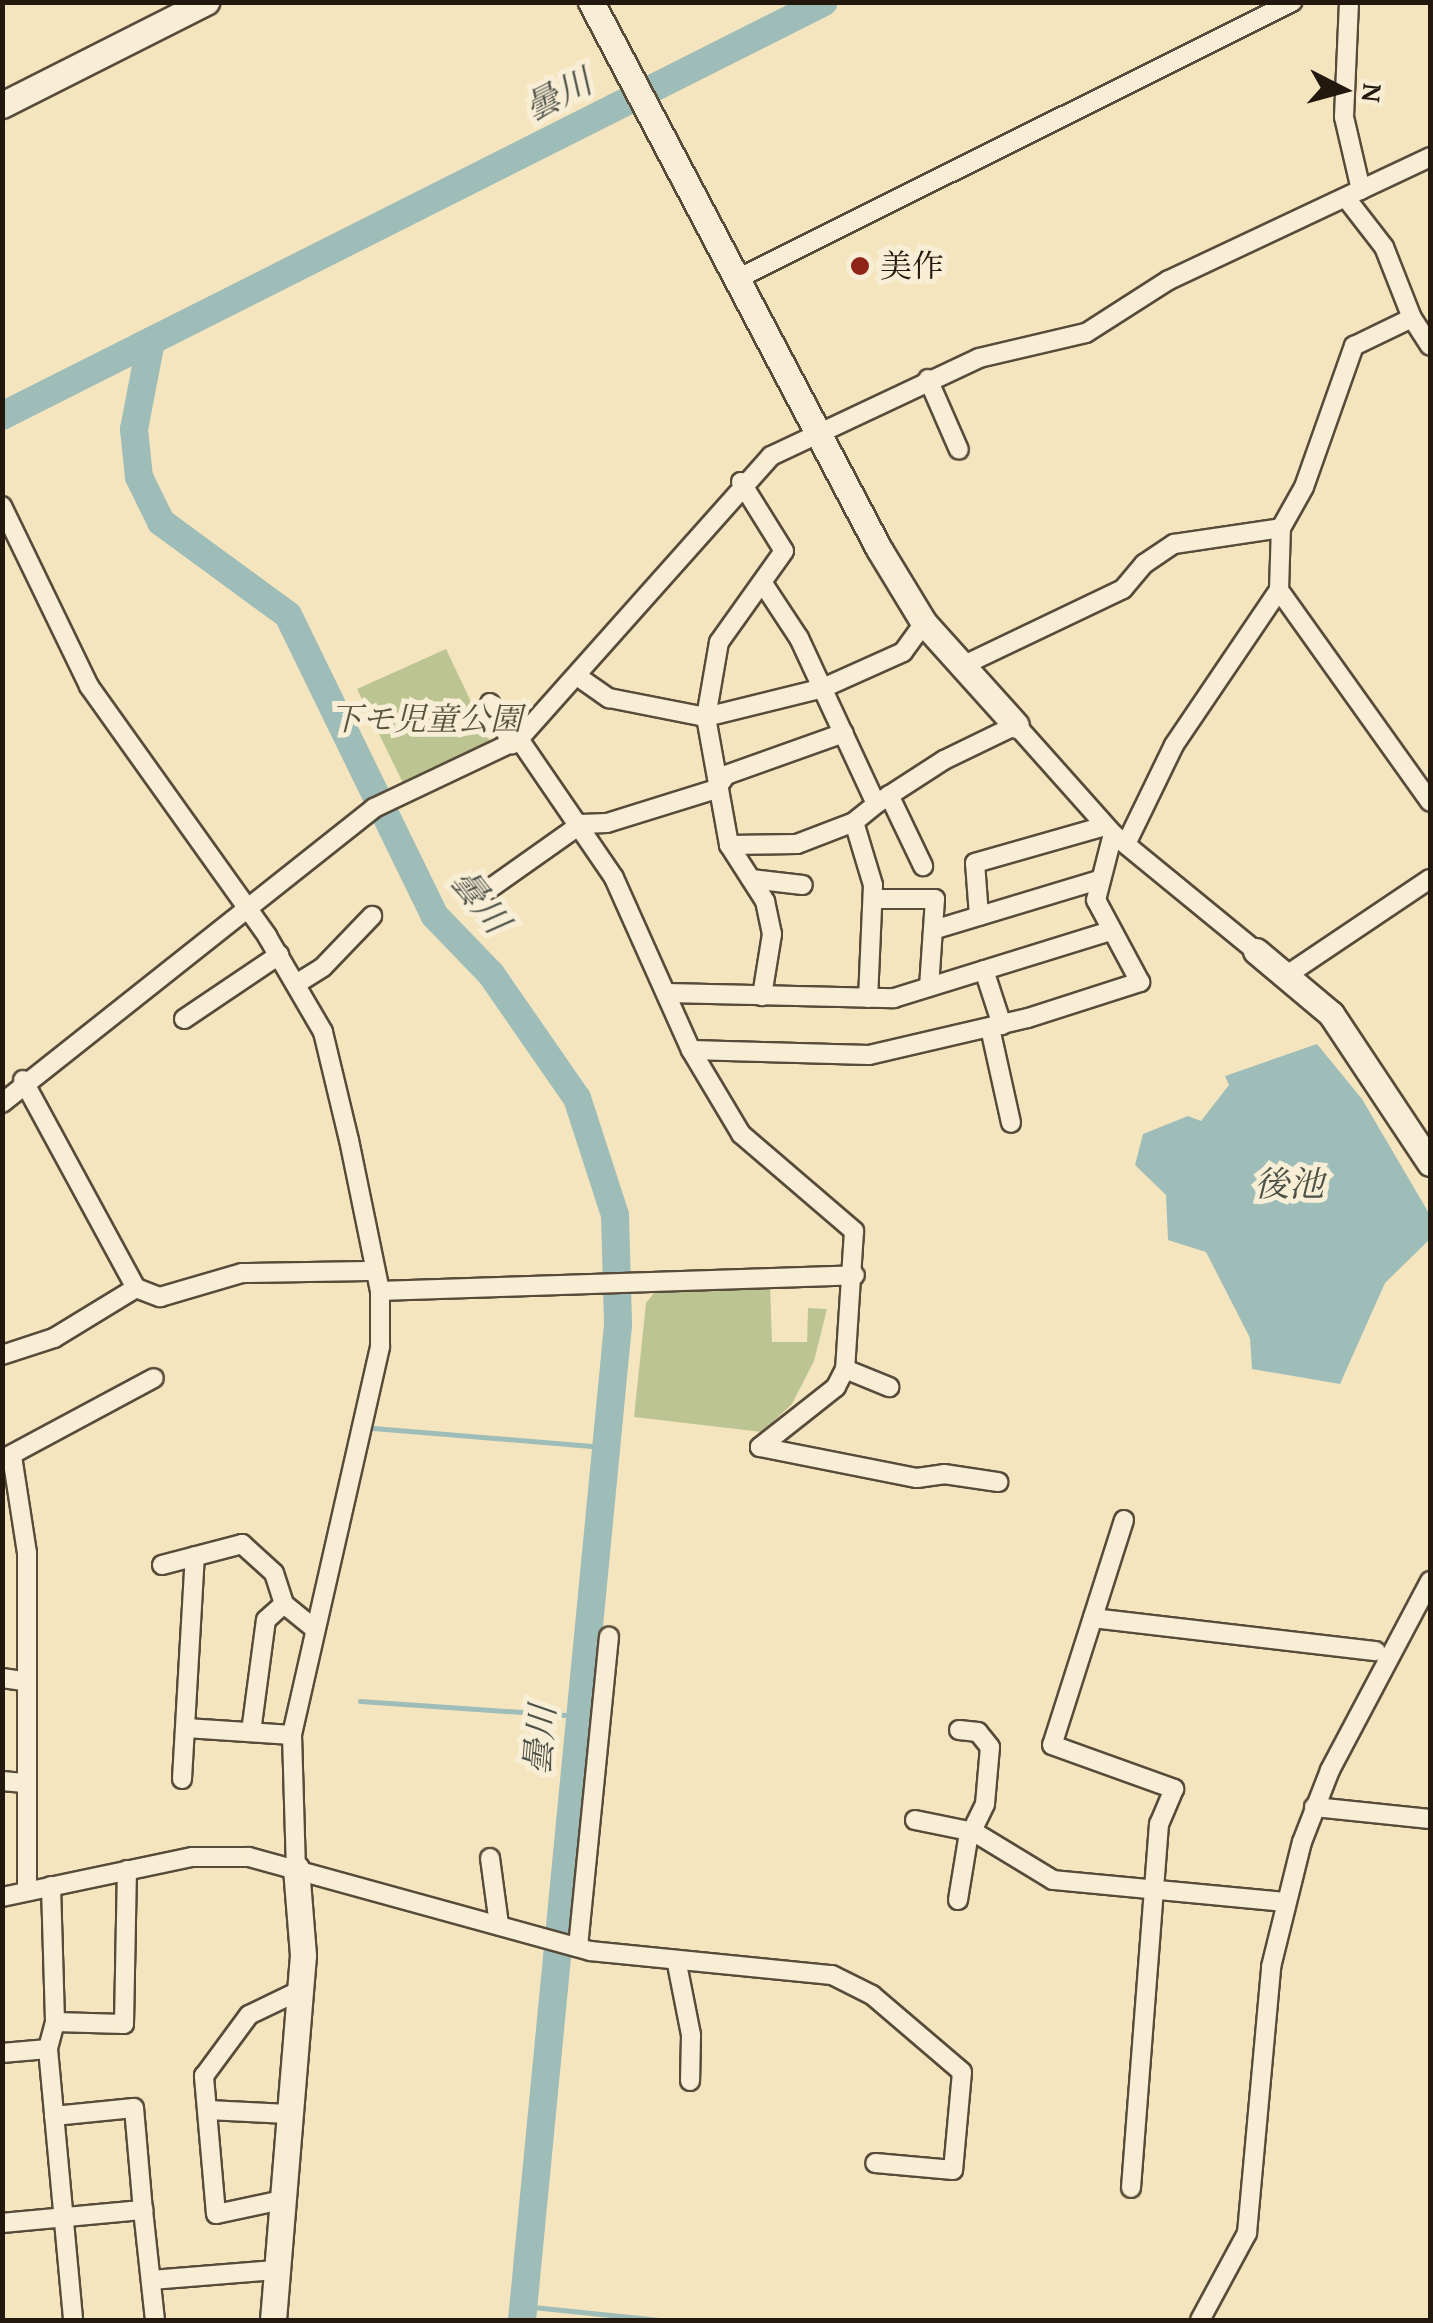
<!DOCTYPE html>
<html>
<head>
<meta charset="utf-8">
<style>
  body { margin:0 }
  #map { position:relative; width:1433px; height:2323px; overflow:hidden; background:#f5e5bf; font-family:"Gentium Book Plus","Noto Serif JP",serif }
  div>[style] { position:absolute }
  .green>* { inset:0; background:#bcc592 }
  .water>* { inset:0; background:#9ebdb8 }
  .stream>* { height:5px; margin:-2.5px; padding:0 2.5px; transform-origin:2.5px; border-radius:2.5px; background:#9ebdb8 }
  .river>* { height:28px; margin:-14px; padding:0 14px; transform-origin:14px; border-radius:14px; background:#9ebdb8 }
  .roads { filter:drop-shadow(2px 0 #574b3a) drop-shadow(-2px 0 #574b3a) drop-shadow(0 2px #574b3a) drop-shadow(0 -2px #574b3a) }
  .street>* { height:18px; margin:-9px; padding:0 9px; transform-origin:9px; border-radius:9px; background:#f8eed5 }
  .secondary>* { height:25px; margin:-12.5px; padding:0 12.5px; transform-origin:12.5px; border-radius:12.5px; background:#f8eed5 }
  .dots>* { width:28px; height:28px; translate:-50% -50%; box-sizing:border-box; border:5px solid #f8eed5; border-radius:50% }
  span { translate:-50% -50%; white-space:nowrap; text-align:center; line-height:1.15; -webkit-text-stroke:10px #f8eed5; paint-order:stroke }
  .poi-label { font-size:32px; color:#22180d }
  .left { translate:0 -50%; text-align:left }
  .park-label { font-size:32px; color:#58553c; font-style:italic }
  .water-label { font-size:35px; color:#4d5249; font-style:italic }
  .frame { position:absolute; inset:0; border:5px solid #22180d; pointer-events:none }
  .north { position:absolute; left:1293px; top:40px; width:100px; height:100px; -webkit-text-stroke:8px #f8eed5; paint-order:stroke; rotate:96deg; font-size:28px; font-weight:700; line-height:40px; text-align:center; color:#22180d }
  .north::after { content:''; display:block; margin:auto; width:35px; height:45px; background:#22180d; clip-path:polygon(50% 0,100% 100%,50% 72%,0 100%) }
</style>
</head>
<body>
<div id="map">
  <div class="green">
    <div style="clip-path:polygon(446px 649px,494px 750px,404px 785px,357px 689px)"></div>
    <div style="clip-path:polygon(770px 1285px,772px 1342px,807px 1342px,808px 1308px,827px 1309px,814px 1361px,792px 1404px,762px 1432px,634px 1417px,646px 1303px,658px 1288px)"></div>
  </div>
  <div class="water">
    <div style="clip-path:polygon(1317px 1044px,1362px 1099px,1430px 1215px,1430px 1239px,1385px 1283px,1340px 1384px,1252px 1369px,1250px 1338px,1206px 1252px,1168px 1240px,1166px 1195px,1135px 1165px,1143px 1134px,1188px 1116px,1201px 1121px,1229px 1085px,1225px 1076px)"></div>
  </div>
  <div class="stream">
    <div style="left:373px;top:1428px;width:234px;rotate:4.7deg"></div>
    <div style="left:360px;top:1701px;width:220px;rotate:3.9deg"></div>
    <div style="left:523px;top:2306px;width:137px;rotate:5.9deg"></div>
  </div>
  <div class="river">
    <div style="left:151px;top:341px;width:90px;rotate:100.9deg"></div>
    <div style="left:134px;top:429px;width:48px;rotate:84.1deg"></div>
    <div style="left:139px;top:477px;width:50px;rotate:63.9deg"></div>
    <div style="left:161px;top:522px;width:157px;rotate:36.2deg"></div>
    <div style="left:288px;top:615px;width:334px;rotate:64deg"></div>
    <div style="left:434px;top:915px;width:82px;rotate:46deg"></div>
    <div style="left:491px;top:974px;width:151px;rotate:55.3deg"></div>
    <div style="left:577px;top:1098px;width:123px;rotate:72deg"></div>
    <div style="left:615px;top:1215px;width:110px;rotate:88.4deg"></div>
    <div style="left:618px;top:1325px;width:1000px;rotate:95.51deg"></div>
    <div style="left:2px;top:416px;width:920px;rotate:-26.73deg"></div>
  </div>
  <div class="roads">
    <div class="street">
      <div style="left:1349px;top:2px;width:115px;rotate:92.5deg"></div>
      <div style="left:1344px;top:117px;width:75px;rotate:76.9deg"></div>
      <div style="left:735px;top:280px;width:623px;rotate:-26.52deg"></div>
      <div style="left:1412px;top:318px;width:33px;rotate:57deg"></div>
      <div style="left:928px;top:379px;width:77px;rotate:66.4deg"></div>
      <div style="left:741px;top:482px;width:81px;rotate:58.1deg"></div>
      <div style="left:784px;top:551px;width:112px;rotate:125.5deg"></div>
      <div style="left:719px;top:642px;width:76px;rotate:99.8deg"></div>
      <div style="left:706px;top:717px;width:130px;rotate:79.8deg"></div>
      <div style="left:729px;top:845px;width:67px;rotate:57.3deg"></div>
      <div style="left:765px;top:901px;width:34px;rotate:78deg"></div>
      <div style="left:772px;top:934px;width:63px;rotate:99.2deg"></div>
      <div style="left:2px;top:506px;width:200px;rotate:64.2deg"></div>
      <div style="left:89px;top:686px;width:307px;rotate:54.5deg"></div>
      <div style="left:267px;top:936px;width:111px;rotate:59.7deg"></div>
      <div style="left:323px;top:1032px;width:111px;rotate:76.5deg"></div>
      <div style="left:349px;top:1140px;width:154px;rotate:78.4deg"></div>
      <div style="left:380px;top:1291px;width:56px;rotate:90deg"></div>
      <div style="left:380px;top:1347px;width:398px;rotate:102.8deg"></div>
      <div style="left:292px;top:1735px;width:133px;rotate:88.3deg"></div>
      <div style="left:764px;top:585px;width:64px;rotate:56.6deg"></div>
      <div style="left:799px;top:638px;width:183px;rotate:65.1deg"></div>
      <div style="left:876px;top:804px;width:81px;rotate:-32.9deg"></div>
      <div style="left:944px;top:760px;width:80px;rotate:-25.9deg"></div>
      <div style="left:1016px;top:725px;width:146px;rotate:48.3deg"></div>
      <div style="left:1113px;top:834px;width:185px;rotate:39.3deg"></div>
      <div style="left:1279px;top:590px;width:260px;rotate:54.5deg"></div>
      <div style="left:964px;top:665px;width:176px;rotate:-25.5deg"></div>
      <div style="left:1123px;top:589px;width:33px;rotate:-50deg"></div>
      <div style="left:1144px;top:564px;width:36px;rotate:-34deg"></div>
      <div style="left:1174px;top:544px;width:108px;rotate:-8.5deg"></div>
      <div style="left:577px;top:676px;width:39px;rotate:35deg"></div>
      <div style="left:609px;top:698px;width:99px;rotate:11.1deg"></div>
      <div style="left:706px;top:717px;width:121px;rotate:-13.9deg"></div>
      <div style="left:823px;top:688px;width:88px;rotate:-24.2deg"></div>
      <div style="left:903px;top:652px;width:36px;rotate:-54deg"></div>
      <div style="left:490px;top:703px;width:47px;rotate:61.8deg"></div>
      <div style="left:519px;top:739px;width:168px;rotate:55.6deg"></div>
      <div style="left:614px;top:878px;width:188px;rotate:65.9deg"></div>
      <div style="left:691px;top:1050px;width:98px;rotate:59.2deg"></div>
      <div style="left:741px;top:1134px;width:149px;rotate:40.6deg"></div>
      <div style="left:854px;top:1231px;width:138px;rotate:93.7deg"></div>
      <div style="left:845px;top:1369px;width:20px;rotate:117deg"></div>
      <div style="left:836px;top:1387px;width:97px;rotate:141.7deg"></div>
      <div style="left:760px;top:1447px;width:160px;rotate:11.2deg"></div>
      <div style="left:917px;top:1478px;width:27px;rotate:-8deg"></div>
      <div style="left:944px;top:1474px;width:55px;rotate:8.4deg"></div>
      <div style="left:889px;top:795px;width:79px;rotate:64.4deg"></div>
      <div style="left:854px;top:822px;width:66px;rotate:73.2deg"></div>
      <div style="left:873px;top:885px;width:113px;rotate:92.5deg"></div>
      <div style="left:1126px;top:844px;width:110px;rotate:-64.1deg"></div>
      <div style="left:1174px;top:745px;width:187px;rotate:-55.9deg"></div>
      <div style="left:1279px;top:590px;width:62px;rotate:-88.2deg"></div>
      <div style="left:1281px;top:528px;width:47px;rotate:-60.7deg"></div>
      <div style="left:1304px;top:487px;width:150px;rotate:-70.5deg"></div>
      <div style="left:1354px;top:346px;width:64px;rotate:-25.8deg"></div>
      <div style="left:1412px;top:318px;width:76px;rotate:-111.5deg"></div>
      <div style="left:1384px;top:247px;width:62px;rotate:-127.8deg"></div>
      <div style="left:729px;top:845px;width:68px;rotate:-0.8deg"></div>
      <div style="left:797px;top:844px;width:61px;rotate:-21.1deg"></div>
      <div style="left:854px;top:822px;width:28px;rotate:-39deg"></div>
      <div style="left:751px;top:879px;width:52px;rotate:6.6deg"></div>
      <div style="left:485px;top:892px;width:118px;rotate:-35.3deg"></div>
      <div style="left:581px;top:824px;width:26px;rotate:-2deg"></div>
      <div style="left:607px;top:823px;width:114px;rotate:-17.3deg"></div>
      <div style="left:716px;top:789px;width:17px;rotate:-54deg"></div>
      <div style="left:726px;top:775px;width:125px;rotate:-19.6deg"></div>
      <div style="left:874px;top:899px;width:61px"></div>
      <div style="left:935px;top:899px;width:88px;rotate:93.9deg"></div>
      <div style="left:979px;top:916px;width:53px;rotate:-94.3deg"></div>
      <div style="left:975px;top:863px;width:135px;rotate:-15.9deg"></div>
      <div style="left:933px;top:930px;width:173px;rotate:-16.8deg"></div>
      <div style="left:984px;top:970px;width:58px;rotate:71.9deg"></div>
      <div style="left:1287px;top:975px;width:172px;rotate:-33.9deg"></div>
      <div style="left:296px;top:984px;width:32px;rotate:-32deg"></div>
      <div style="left:323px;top:967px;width:71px;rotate:-46.1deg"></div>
      <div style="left:667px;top:993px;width:227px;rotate:1.3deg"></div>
      <div style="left:894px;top:998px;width:226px;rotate:-17.2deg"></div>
      <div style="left:184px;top:1019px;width:115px;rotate:-34deg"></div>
      <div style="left:990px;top:1028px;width:97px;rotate:77.5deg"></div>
      <div style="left:691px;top:1050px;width:178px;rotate:1.6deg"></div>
      <div style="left:869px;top:1055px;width:163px;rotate:-13.1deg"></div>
      <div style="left:1028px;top:1018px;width:118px;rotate:-17.8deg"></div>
      <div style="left:1140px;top:982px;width:93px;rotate:-118.2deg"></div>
      <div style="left:1096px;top:900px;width:68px;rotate:-75.6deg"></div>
      <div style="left:23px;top:1080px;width:237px;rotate:61.5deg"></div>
      <div style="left:2px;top:1103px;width:475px;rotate:-38.4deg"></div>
      <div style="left:374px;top:808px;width:161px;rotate:-25.4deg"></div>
      <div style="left:519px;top:739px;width:379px;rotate:-48.3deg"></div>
      <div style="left:771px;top:456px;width:230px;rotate:-25.2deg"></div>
      <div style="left:979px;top:358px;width:110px;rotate:-13.2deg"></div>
      <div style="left:1086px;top:333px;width:98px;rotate:-32.6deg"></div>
      <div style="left:1169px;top:280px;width:289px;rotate:-25.2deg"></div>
      <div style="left:380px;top:1291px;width:475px;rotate:-1.9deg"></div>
      <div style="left:2px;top:1355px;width:55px;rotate:-18.1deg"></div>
      <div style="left:54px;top:1338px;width:96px;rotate:-31.4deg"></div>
      <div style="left:136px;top:1288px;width:26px;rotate:21deg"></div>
      <div style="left:160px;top:1297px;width:85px;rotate:-16.3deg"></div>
      <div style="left:242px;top:1273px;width:132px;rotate:-0.9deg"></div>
      <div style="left:845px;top:1369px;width:48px;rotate:22.2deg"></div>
      <div style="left:12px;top:1456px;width:98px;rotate:81.2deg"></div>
      <div style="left:27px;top:1553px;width:338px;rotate:90deg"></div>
      <div style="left:3px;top:1459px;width:171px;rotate:-28.2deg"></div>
      <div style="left:1124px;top:1520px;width:236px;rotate:107.7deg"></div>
      <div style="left:1052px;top:1745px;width:130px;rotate:19.8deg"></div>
      <div style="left:1174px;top:1789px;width:38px;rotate:113deg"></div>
      <div style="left:1159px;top:1824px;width:365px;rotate:94.4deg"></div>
      <div style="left:162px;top:1565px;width:83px;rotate:-14.7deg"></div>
      <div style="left:242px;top:1544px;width:43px;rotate:42.2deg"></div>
      <div style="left:274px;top:1573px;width:33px;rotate:72deg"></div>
      <div style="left:284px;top:1604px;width:38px;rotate:39deg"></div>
      <div style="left:1093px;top:1618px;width:285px;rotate:6.7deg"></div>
      <div style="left:2px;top:1678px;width:22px;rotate:8deg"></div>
      <div style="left:186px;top:1728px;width:106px;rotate:3.8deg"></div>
      <div style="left:251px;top:1732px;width:113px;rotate:-82.4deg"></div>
      <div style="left:266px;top:1620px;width:24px;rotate:-42deg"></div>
      <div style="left:182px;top:1779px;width:223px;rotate:-86.7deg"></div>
      <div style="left:2px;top:1781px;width:22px;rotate:5deg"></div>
      <div style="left:1314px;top:1807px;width:117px;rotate:5.9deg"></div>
      <div style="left:915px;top:1820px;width:60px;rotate:11.5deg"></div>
      <div style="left:974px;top:1832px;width:92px;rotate:31.3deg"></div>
      <div style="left:1053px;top:1880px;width:232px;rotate:5.4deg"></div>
      <div style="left:490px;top:1858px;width:68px;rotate:82.3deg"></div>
      <div style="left:51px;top:1886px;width:136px;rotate:88.3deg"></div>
      <div style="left:55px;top:2022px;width:28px;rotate:105deg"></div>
      <div style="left:48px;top:2049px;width:272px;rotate:84.7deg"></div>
      <div style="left:2px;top:1897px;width:194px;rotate:-11.9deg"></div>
      <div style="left:192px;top:1857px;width:57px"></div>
      <div style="left:249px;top:1857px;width:354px;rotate:15.4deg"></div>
      <div style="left:590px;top:1951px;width:243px;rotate:5.7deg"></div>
      <div style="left:832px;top:1975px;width:45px;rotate:26.6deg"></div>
      <div style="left:872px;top:1995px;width:118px;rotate:40.5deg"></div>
      <div style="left:962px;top:2072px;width:98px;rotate:95.2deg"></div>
      <div style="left:953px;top:2170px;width:78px;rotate:-174.9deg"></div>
      <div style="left:958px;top:1900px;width:62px;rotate:-80.7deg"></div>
      <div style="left:968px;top:1839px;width:39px;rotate:-64deg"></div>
      <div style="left:985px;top:1804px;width:57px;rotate:-85deg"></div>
      <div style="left:990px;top:1747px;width:19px;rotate:-129deg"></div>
      <div style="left:978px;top:1732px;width:19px;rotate:-174deg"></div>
      <div style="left:578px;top:1947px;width:312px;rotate:-84.3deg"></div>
      <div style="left:677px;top:1964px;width:72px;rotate:78.8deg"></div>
      <div style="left:691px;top:2035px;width:46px;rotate:91.2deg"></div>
      <div style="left:55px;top:2022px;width:69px;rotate:1.7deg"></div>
      <div style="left:124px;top:2024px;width:154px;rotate:-88.9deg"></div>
      <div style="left:2px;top:2053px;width:46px;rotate:-5deg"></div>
      <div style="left:208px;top:2110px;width:80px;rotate:2.9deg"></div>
      <div style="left:54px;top:2116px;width:80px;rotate:-5.7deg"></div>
      <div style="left:134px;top:2108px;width:102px;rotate:85deg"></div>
      <div style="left:282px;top:2200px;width:67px;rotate:168deg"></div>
      <div style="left:216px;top:2214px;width:139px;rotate:-95deg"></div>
      <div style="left:204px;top:2076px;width:76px;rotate:-53.6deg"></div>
      <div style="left:249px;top:2015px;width:55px;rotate:-25.6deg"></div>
      <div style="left:2px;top:2223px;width:142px;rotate:-5.3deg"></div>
      <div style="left:143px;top:2210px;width:111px;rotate:83.8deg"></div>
      <div style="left:151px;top:2280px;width:125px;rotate:-4.6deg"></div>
      <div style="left:1200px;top:2320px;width:99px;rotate:-61.6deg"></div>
      <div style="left:1247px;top:2233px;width:267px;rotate:-84.8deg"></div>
      <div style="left:1271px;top:1967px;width:129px;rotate:-76.1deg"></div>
      <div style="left:1302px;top:1842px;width:77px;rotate:-68.7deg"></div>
      <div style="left:1330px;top:1770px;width:214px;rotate:-62.1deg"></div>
    </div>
    <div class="secondary">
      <div style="left:591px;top:2px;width:618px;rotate:62.23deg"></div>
      <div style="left:879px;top:549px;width:87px;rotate:58.7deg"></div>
      <div style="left:924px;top:623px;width:137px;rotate:48deg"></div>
      <div style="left:2px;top:105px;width:229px;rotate:-26.8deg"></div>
      <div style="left:1256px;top:951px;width:98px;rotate:40deg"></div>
      <div style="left:1331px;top:1014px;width:179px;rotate:56.4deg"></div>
      <div style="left:273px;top:2320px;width:366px;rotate:-85.3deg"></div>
      <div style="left:303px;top:1955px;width:87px;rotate:-94.6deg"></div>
    </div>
  </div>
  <div class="dots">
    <div style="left:860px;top:266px;background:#8f2418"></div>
  </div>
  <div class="poi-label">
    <span class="left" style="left:880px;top:266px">美作</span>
  </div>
  <div class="park-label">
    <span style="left:426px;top:719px">下モ児童公園</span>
  </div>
  <div class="water-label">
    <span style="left:558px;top:95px;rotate:-27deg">曇川</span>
    <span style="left:480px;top:901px;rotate:52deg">曇川</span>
    <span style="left:1289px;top:1184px">後池</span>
    <span style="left:540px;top:1740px;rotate:-85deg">曇川</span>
  </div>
  <div class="frame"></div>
  <div class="north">N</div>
</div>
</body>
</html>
